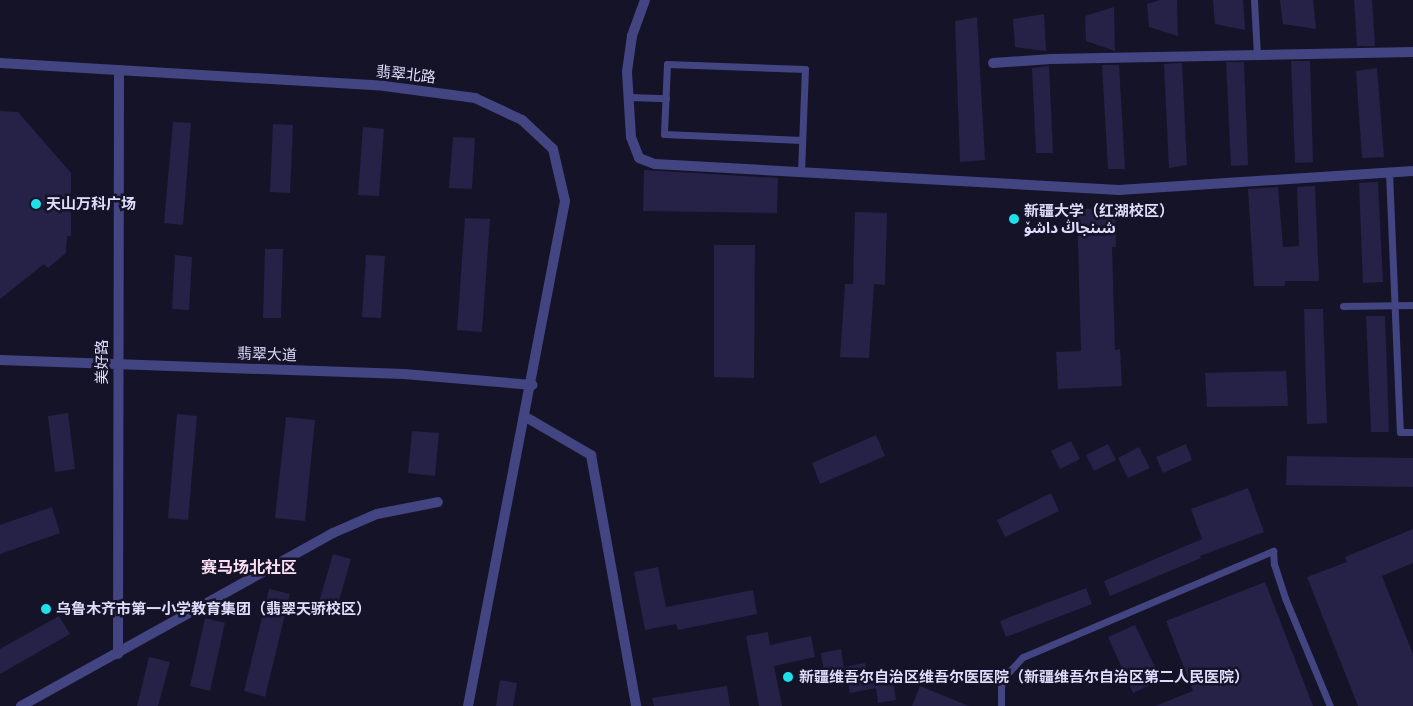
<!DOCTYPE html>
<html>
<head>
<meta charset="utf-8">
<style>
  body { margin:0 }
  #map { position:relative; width:1413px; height:706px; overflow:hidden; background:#151328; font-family:"Public Sans","Noto Sans Arabic","Noto Sans SC",sans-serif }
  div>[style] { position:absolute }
  .building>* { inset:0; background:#262147 }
  .service>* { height:7px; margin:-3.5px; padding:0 3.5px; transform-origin:3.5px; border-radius:3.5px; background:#434482 }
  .minor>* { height:10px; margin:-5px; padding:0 5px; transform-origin:5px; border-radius:5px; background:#434482 }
  .dots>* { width:14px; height:14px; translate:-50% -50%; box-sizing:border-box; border:2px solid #151328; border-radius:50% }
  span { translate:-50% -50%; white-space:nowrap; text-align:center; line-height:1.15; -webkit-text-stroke:5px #151328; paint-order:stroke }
  .street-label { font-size:15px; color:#dfddfc }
  .poi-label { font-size:15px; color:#dfddfc; font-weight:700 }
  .left { translate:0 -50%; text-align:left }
  .neighbourhood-label { font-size:16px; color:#fcdff3; font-weight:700 }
</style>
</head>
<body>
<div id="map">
  <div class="building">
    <div style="clip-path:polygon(1160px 0,1177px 0,1178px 36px,1149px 27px,1147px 4px)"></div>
    <div style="clip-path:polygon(1213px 0,1243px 0,1245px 30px,1215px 24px)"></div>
    <div style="clip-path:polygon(1280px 0,1313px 0,1316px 29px,1283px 24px)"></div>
    <div style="clip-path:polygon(1354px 0,1372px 0,1375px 46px,1357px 46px)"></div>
    <div style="clip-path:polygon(1114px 7px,1115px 51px,1086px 41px,1085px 16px)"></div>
    <div style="clip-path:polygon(1044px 14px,1046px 51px,1015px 47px,1013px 19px)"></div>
    <div style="clip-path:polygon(977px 17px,985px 160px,960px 162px,955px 21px)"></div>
    <div style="clip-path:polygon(1291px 61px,1310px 61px,1313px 162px,1295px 163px)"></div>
    <div style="clip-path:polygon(1226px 62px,1244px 62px,1248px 165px,1231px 166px)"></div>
    <div style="clip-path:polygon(1182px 63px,1187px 165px,1169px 168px,1164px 64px)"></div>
    <div style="clip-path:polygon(1102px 65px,1119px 65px,1125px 169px,1108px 169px)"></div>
    <div style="clip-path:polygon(1049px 66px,1053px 153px,1036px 153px,1032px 68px)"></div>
    <div style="clip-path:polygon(1377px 68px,1384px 157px,1362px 158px,1356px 71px)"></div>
    <div style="clip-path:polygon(0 111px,18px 112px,71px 173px,71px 236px,67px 236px,66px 253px,48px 268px,44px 264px,0 299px)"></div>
    <div style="clip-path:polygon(173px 122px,191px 123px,183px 225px,164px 223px)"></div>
    <div style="clip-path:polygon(273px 124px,293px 125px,290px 193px,270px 192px)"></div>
    <div style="clip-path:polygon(363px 127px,384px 129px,379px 196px,358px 195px)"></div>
    <div style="clip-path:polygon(453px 137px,475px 138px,472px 189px,449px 188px)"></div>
    <div style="clip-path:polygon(644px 170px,778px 178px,777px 213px,643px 211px)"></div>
    <div style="clip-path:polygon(1378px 182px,1383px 282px,1363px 283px,1359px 183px)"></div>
    <div style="clip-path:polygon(1315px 186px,1319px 281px,1285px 281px,1285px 286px,1254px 286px,1248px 189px,1278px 187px,1283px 247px,1299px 246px,1297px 187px)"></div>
    <div style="clip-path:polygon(1077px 209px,1115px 209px,1116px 247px,1112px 247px,1115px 350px,1120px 349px,1122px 386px,1058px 389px,1056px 352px,1081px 351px)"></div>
    <div style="clip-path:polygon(855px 212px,887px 213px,885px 285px,874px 284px,869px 358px,840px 357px,845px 284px,853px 284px)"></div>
    <div style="clip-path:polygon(465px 218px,490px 219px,482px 332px,457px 330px)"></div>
    <div style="clip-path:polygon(714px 245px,755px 245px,754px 378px,714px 377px)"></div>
    <div style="clip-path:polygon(265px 249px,283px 249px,281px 318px,263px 318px)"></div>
    <div style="clip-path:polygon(175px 255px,192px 257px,189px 310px,172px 309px)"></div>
    <div style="clip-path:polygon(366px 255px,385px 256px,381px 318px,362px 317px)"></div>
    <div style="clip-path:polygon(1304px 309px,1323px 309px,1327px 423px,1307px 424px)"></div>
    <div style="clip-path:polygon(1366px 316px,1385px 316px,1389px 432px,1371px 432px)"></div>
    <div style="clip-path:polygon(1286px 371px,1288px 406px,1207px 407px,1205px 373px)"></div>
    <div style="clip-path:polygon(68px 413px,75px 469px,55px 472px,48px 416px)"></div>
    <div style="clip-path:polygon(177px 414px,197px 416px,188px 520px,168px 518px)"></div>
    <div style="clip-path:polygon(286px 417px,315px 420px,305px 521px,275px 518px)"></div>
    <div style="clip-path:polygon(412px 431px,439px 433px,435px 476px,408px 473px)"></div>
    <div style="clip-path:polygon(876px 435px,885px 456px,820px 484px,812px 463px)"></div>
    <div style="clip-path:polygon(1071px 441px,1080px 459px,1060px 469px,1051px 451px)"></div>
    <div style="clip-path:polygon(1108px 444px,1116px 460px,1094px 471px,1086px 455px)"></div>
    <div style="clip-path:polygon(1186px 444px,1192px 460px,1163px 473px,1156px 457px)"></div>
    <div style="clip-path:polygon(1139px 447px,1150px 468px,1128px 478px,1118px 458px)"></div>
    <div style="clip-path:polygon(1287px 456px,1413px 458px,1413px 487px,1286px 485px)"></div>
    <div style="clip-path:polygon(1248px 488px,1264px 532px,1200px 556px,1201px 558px,1110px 596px,1104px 581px,1202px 539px,1191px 509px)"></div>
    <div style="clip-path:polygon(1051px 493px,1059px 511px,1005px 537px,997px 520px)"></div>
    <div style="clip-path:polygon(52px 507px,60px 533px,0 554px,0 525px)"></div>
    <div style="clip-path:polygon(1413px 529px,1413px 563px,1382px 576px,1413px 654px,1413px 706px,1358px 706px,1307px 577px,1347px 562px,1345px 557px)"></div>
    <div style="clip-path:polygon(333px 554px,351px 559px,336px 611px,318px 606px)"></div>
    <div style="clip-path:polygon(658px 567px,666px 607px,753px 590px,757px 614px,678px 630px,676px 624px,645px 630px,634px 572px)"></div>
    <div style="clip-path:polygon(1265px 582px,1313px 706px,1155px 706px,1193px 691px,1166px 621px)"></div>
    <div style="clip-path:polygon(1086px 588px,1092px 604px,1006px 637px,1000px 621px)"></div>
    <div style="clip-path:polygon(269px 589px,290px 594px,265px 697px,244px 691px)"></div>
    <div style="clip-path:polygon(59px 616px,70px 634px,0 674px,0 649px)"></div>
    <div style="clip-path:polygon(205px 618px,225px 623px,210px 691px,190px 686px)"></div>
    <div style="clip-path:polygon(1135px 625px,1161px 680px,1133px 693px,1108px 637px)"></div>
    <div style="clip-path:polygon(768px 632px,770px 645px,811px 636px,815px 657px,774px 666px,782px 706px,759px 706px,746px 636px)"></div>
    <div style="clip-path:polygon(841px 649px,845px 674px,825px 678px,821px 653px)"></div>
    <div style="clip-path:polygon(149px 657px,170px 662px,158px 706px,137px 706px)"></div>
    <div style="clip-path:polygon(865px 663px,868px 678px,892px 674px,896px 700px,878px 703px,876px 688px,850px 693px,845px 667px)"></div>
    <div style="clip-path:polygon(500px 680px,517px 683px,513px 706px,496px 706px)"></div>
    <div style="clip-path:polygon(727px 686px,730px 706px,654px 706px,652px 698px)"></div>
    <div style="clip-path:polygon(920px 686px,969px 706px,912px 706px)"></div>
  </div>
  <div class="service">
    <div style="left:1254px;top:0;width:55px;rotate:86.9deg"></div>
    <div style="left:629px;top:97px;width:37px;rotate:2deg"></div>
    <div style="left:801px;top:172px;width:103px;rotate:-87.8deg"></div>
    <div style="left:805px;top:69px;width:138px;rotate:-177.9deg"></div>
    <div style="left:667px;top:64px;width:70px;rotate:92.5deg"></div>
    <div style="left:664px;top:134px;width:138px;rotate:2.5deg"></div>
    <div style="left:1389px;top:172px;width:260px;rotate:87.6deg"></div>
    <div style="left:1400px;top:432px;width:13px"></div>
    <div style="left:1343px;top:306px;width:70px;rotate:-0.8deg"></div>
    <div style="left:1001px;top:706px;width:20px;rotate:-90deg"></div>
    <div style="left:1001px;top:686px;width:11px;rotate:-68deg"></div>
    <div style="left:1005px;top:676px;width:26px;rotate:-47deg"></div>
    <div style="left:1023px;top:657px;width:272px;rotate:-23deg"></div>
    <div style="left:1273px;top:551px;width:13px;rotate:86deg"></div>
    <div style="left:1274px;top:564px;width:36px;rotate:72deg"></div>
    <div style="left:1285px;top:598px;width:117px;rotate:67.4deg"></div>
  </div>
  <div class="minor">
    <div style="left:645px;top:0;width:38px;rotate:110deg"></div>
    <div style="left:632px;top:36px;width:36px;rotate:98deg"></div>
    <div style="left:627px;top:72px;width:65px;rotate:86.5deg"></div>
    <div style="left:631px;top:137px;width:22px;rotate:69deg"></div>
    <div style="left:639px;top:158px;width:17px;rotate:21deg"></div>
    <div style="left:655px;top:164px;width:465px;rotate:3.2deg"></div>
    <div style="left:1119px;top:190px;width:295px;rotate:-3.7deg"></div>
    <div style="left:0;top:63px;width:385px;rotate:3.4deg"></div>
    <div style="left:384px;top:86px;width:92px;rotate:7.5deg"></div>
    <div style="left:475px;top:98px;width:52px;rotate:25.1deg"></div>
    <div style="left:522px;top:120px;width:42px;rotate:43.1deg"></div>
    <div style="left:553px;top:149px;width:53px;rotate:77deg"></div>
    <div style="left:565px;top:201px;width:514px;rotate:100.87deg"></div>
    <div style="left:993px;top:63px;width:58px;rotate:-3.9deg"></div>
    <div style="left:1051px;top:59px;width:362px;rotate:-1.1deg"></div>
    <div style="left:0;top:360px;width:404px;rotate:2deg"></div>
    <div style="left:404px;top:374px;width:129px;rotate:4.9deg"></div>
    <div style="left:524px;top:416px;width:78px;rotate:30.2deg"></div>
    <div style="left:591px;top:455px;width:255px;rotate:79.8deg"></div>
    <div style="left:118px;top:654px;width:584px;rotate:-89.9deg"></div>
    <div style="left:21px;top:706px;width:357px;rotate:-29deg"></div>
    <div style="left:333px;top:533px;width:48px;rotate:-23.4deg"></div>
    <div style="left:377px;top:514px;width:62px;rotate:-11.1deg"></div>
  </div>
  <div class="dots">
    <div style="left:36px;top:204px;background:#1ce1e9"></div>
    <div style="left:1014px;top:219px;background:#1ce1e9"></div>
    <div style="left:46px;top:609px;background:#1ce1e9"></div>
    <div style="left:788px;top:677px;background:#1ce1e9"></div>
  </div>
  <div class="street-label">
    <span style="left:406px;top:74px;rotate:6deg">翡翠北路</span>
    <span style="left:267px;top:354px;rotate:2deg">翡翠大道</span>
    <span style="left:102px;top:362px;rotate:-90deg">美好路</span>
  </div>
  <div class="poi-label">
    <span class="left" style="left:46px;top:204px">天山万科广场</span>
    <span class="left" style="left:1024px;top:219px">新疆大学（红湖校区）<br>شىنجاڭ داشۆ</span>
    <span class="left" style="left:56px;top:609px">乌鲁木齐市第一小学教育集团（翡翠天骄校区）</span>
    <span class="left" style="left:799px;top:677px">新疆维吾尔自治区维吾尔医医院（新疆维吾尔自治区第二人民医院）</span>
  </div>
  <div class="neighbourhood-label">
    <span style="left:249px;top:568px">赛马场北社区</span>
  </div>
</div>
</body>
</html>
